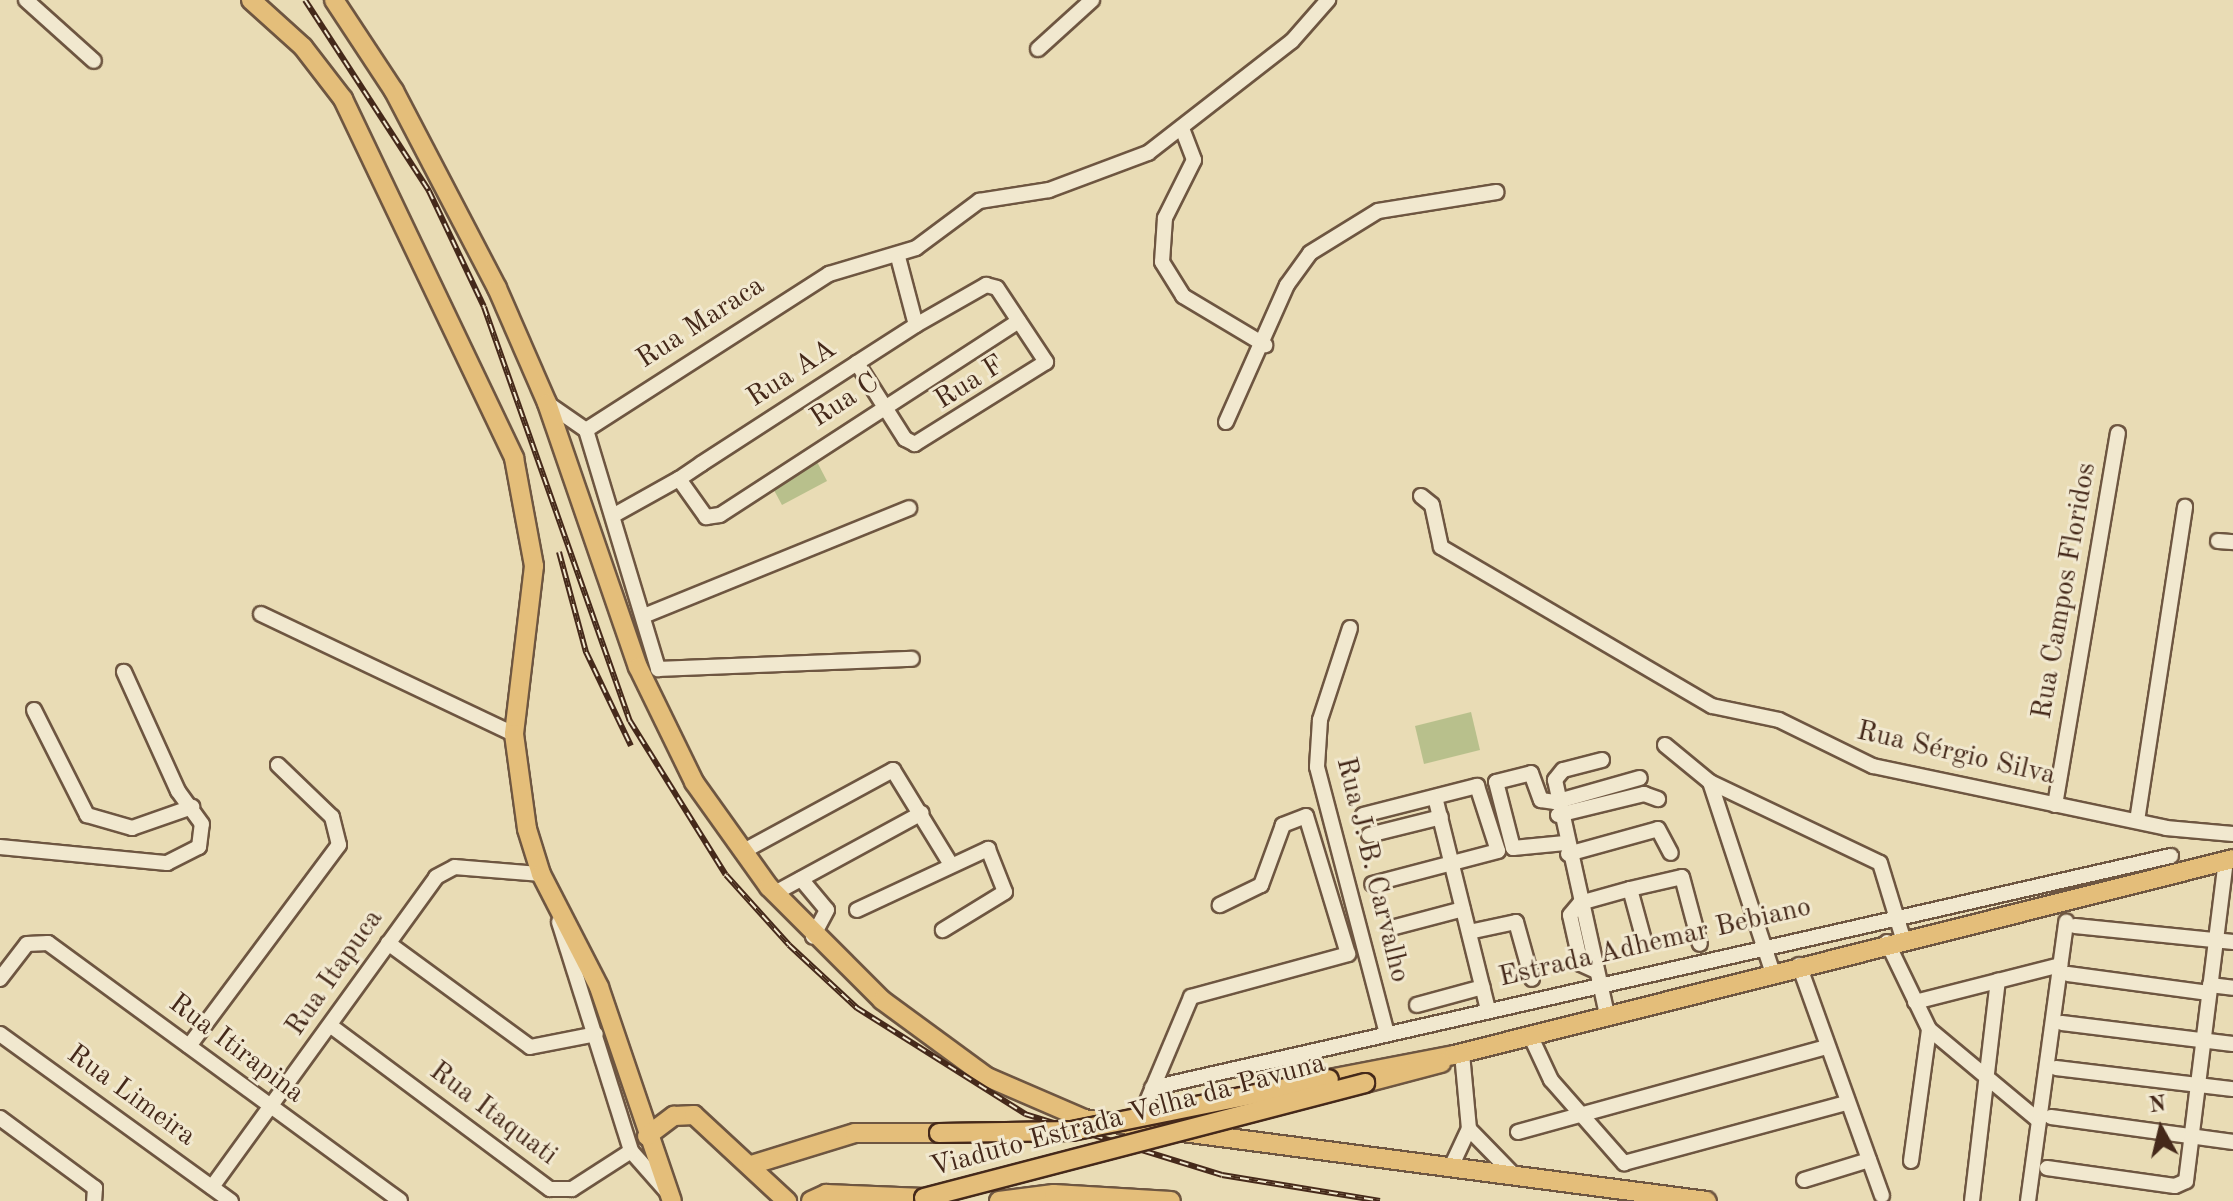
<!DOCTYPE html>
<html>
<head>
<meta charset="utf-8">
<style>
  body { margin:0 }
  #map { position:relative; width:2233px; height:1201px; overflow:hidden; background:#e9dcb5; font-family:"Old Standard TT",serif }
  div>[style] { position:absolute }
  .green>* { inset:0; background:#b8c08c }
  .roads { filter:drop-shadow(2px 0 #6e5641) drop-shadow(-2px 0 #6e5641) drop-shadow(0 2px #6e5641) drop-shadow(0 -2px #6e5641) }
  .minor>* { height:14px; margin:-7px; padding:0 7px; transform-origin:7px; border-radius:7px; background:#f1e8cf }
  .major>* { height:18px; margin:-9px; padding:0 9px; transform-origin:9px; border-radius:9px; background:#e4be7a }
  .rail>* { height:6px; margin-top:-3px; transform-origin:0; background:repeating-linear-gradient(90deg,#f1e8cf 0 9px,#45291a 0 18px); box-sizing:border-box; border-block:2px solid #45291a }
  .bridges { filter:drop-shadow(2px 0 #45291a) drop-shadow(-2px 0 #45291a) drop-shadow(0 2px #45291a) drop-shadow(0 -2px #45291a) }
  .major-bridge>* { height:18px; margin:-9px; padding:0 9px; transform-origin:9px; border-radius:9px; background:#e4be7a }
  span { translate:-50% -50%; white-space:nowrap; text-align:center; line-height:1.15; -webkit-text-stroke:6px #f1e8cf; paint-order:stroke }
  .street-label { font-size:28px; color:#45291a }
  .north { position:absolute; left:2121px; top:1089px; width:80px; height:80px; -webkit-text-stroke:6px #f1e8cf; paint-order:stroke; rotate:352deg; font-size:22px; font-weight:700; line-height:32px; text-align:center; color:#45291a }
  .north::after { content:''; display:block; margin:auto; width:28px; height:36px; background:#45291a; clip-path:polygon(50% 0,100% 100%,50% 72%,0 100%) }
</style>
</head>
<body>
<div id="map">
  <div class="green">
    <div style="clip-path:polygon(814px 456px,827px 481px,782px 505px,769px 481px)"></div>
    <div style="clip-path:polygon(1471px 712px,1480px 750px,1424px 764px,1415px 726px)"></div>
  </div>
  <div class="roads">
    <div class="minor">
      <div style="left:26px;top:0;width:91px;rotate:41.9deg"></div>
      <div style="left:1038px;top:49px;width:73px;rotate:-42.2deg"></div>
      <div style="left:1183px;top:131px;width:31px;rotate:69deg"></div>
      <div style="left:1194px;top:160px;width:65px;rotate:116.6deg"></div>
      <div style="left:1165px;top:218px;width:44px;rotate:93.9deg"></div>
      <div style="left:1162px;top:262px;width:40px;rotate:58deg"></div>
      <div style="left:1183px;top:296px;width:96px;rotate:30.9deg"></div>
      <div style="left:898px;top:257px;width:70px;rotate:75.2deg"></div>
      <div style="left:547px;top:403px;width:47px;rotate:34.7deg"></div>
      <div style="left:586px;top:430px;width:289px;rotate:-32.7deg"></div>
      <div style="left:829px;top:274px;width:91px;rotate:-16.6deg"></div>
      <div style="left:916px;top:248px;width:79px;rotate:-36.7deg"></div>
      <div style="left:979px;top:201px;width:71px;rotate:-8.9deg"></div>
      <div style="left:1049px;top:190px;width:106px;rotate:-20.5deg"></div>
      <div style="left:1148px;top:153px;width:182px;rotate:-37.9deg"></div>
      <div style="left:1292px;top:41px;width:55px;rotate:-48.7deg"></div>
      <div style="left:1226px;top:422px;width:150px;rotate:-66deg"></div>
      <div style="left:1287px;top:285px;width:39px;rotate:-54deg"></div>
      <div style="left:1310px;top:253px;width:80px;rotate:-31.7deg"></div>
      <div style="left:1378px;top:211px;width:120px;rotate:-9.1deg"></div>
      <div style="left:586px;top:430px;width:250px;rotate:73.2deg"></div>
      <div style="left:658px;top:669px;width:254px;rotate:-2.3deg"></div>
      <div style="left:679px;top:479px;width:47px;rotate:54.6deg"></div>
      <div style="left:706px;top:517px;width:14px;rotate:-8deg"></div>
      <div style="left:720px;top:515px;width:356px;rotate:-33deg"></div>
      <div style="left:1421px;top:496px;width:14px;rotate:39deg"></div>
      <div style="left:1432px;top:505px;width:43px;rotate:77.9deg"></div>
      <div style="left:1441px;top:547px;width:314px;rotate:30.4deg"></div>
      <div style="left:1712px;top:706px;width:68px;rotate:11.8deg"></div>
      <div style="left:1779px;top:720px;width:105px;rotate:26.1deg"></div>
      <div style="left:1873px;top:766px;width:299px;rotate:11.9deg"></div>
      <div style="left:2166px;top:828px;width:67px;rotate:5.1deg"></div>
      <div style="left:616px;top:514px;width:72px;rotate:-29.1deg"></div>
      <div style="left:679px;top:479px;width:27px;rotate:-34deg"></div>
      <div style="left:701px;top:464px;width:186px;rotate:-32.9deg"></div>
      <div style="left:857px;top:363px;width:70px;rotate:-32.8deg"></div>
      <div style="left:916px;top:325px;width:81px;rotate:-29.7deg"></div>
      <div style="left:986px;top:285px;width:11px;rotate:15deg"></div>
      <div style="left:997px;top:288px;width:89px;rotate:56.5deg"></div>
      <div style="left:1046px;top:362px;width:155px;rotate:148deg"></div>
      <div style="left:915px;top:444px;width:11px;rotate:-153deg"></div>
      <div style="left:905px;top:439px;width:90px;rotate:-122.3deg"></div>
      <div style="left:2218px;top:541px;width:15px;rotate:4deg"></div>
      <div style="left:261px;top:614px;width:280px;rotate:25.4deg"></div>
      <div style="left:646px;top:615px;width:284px;rotate:-22.1deg"></div>
      <div style="left:1350px;top:628px;width:97px;rotate:108.1deg"></div>
      <div style="left:1320px;top:720px;width:47px;rotate:93.7deg"></div>
      <div style="left:1317px;top:767px;width:275px;rotate:75.3deg"></div>
      <div style="left:34px;top:710px;width:118px;rotate:63.2deg"></div>
      <div style="left:87px;top:815px;width:47px;rotate:16.1deg"></div>
      <div style="left:132px;top:828px;width:64px;rotate:-19.3deg"></div>
      <div style="left:1665px;top:745px;width:58px;rotate:39.4deg"></div>
      <div style="left:1710px;top:782px;width:188px;rotate:25.5deg"></div>
      <div style="left:1880px;top:863px;width:78px;rotate:73deg"></div>
      <div style="left:1602px;top:760px;width:40px;rotate:165.6deg"></div>
      <div style="left:1563px;top:770px;width:13px;rotate:129deg"></div>
      <div style="left:1555px;top:780px;width:240px;rotate:77.5deg"></div>
      <div style="left:1710px;top:782px;width:199px;rotate:71.8deg"></div>
      <div style="left:1435px;top:797px;width:219px;rotate:76deg"></div>
      <div style="left:2055px;top:805px;width:377px;rotate:-80.4deg"></div>
      <div style="left:1363px;top:815px;width:118px;rotate:-14.3deg"></div>
      <div style="left:1477px;top:786px;width:68px;rotate:72.1deg"></div>
      <div style="left:1498px;top:851px;width:130px;rotate:165.3deg"></div>
      <div style="left:1558px;top:815px;width:89px;rotate:-13.7deg"></div>
      <div style="left:1644px;top:794px;width:15px;rotate:20deg"></div>
      <div style="left:2137px;top:821px;width:318px;rotate:-81.3deg"></div>
      <div style="left:1369px;top:835px;width:74px;rotate:-14deg"></div>
      <div style="left:1565px;top:843px;width:52px;rotate:174.5deg"></div>
      <div style="left:1513px;top:848px;width:68px;rotate:-104.4deg"></div>
      <div style="left:1496px;top:782px;width:36px;rotate:-14deg"></div>
      <div style="left:1531px;top:773px;width:29px;rotate:70deg"></div>
      <div style="left:1541px;top:800px;width:14px;rotate:8deg"></div>
      <div style="left:1555px;top:802px;width:88px;rotate:-15.8deg"></div>
      <div style="left:0;top:847px;width:168px;rotate:5.5deg"></div>
      <div style="left:167px;top:863px;width:36px;rotate:-27deg"></div>
      <div style="left:199px;top:847px;width:23px;rotate:-83deg"></div>
      <div style="left:202px;top:824px;width:41px;rotate:-126deg"></div>
      <div style="left:178px;top:791px;width:131px;rotate:-114.4deg"></div>
      <div style="left:742px;top:852px;width:172px;rotate:-28.5deg"></div>
      <div style="left:893px;top:770px;width:109px;rotate:58.5deg"></div>
      <div style="left:1568px;top:854px;width:93px;rotate:-15.5deg"></div>
      <div style="left:1658px;top:829px;width:27px;rotate:62deg"></div>
      <div style="left:801px;top:879px;width:40px;rotate:50deg"></div>
      <div style="left:827px;top:910px;width:30px;rotate:118deg"></div>
      <div style="left:1630px;top:889px;width:57px;rotate:74.7deg"></div>
      <div style="left:775px;top:893px;width:167px;rotate:-28.6deg"></div>
      <div style="left:857px;top:910px;width:145px;rotate:-25deg"></div>
      <div style="left:988px;top:849px;width:46px;rotate:68.4deg"></div>
      <div style="left:1005px;top:892px;width:73px;rotate:148.5deg"></div>
      <div style="left:559px;top:922px;width:240px;rotate:72.5deg"></div>
      <div style="left:631px;top:1151px;width:56px;rotate:48.6deg"></div>
      <div style="left:2075px;top:926px;width:159px;rotate:5.8deg"></div>
      <div style="left:1395px;top:927px;width:70px;rotate:-14.8deg"></div>
      <div style="left:1469px;top:932px;width:48px;rotate:-12deg"></div>
      <div style="left:1516px;top:922px;width:59px;rotate:74.3deg"></div>
      <div style="left:1887px;top:942px;width:97px;rotate:64.2deg"></div>
      <div style="left:1929px;top:1029px;width:143px;rotate:39.9deg"></div>
      <div style="left:388px;top:943px;width:176px;rotate:36.2deg"></div>
      <div style="left:530px;top:1047px;width:67px;rotate:-11.1deg"></div>
      <div style="left:1799px;top:965px;width:245px;rotate:70.2deg"></div>
      <div style="left:1596px;top:971px;width:17px;rotate:-155deg"></div>
      <div style="left:1581px;top:964px;width:50px;rotate:-102.7deg"></div>
      <div style="left:1570px;top:915px;width:16px;rotate:-50deg"></div>
      <div style="left:1580px;top:903px;width:52px;rotate:-15.6deg"></div>
      <div style="left:1630px;top:889px;width:53px;rotate:-13deg"></div>
      <div style="left:1682px;top:877px;width:69px;rotate:75deg"></div>
      <div style="left:2068px;top:974px;width:142px;rotate:7.7deg"></div>
      <div style="left:0;top:979px;width:44px;rotate:-52.4deg"></div>
      <div style="left:27px;top:944px;width:21px;rotate:-3deg"></div>
      <div style="left:48px;top:943px;width:436px;rotate:36.2deg"></div>
      <div style="left:2210px;top:985px;width:23px;rotate:7deg"></div>
      <div style="left:1915px;top:1002px;width:150px;rotate:-14.3deg"></div>
      <div style="left:1417px;top:1005px;width:68px;rotate:-15.3deg"></div>
      <div style="left:2062px;top:1023px;width:172px;rotate:7deg"></div>
      <div style="left:331px;top:1026px;width:273px;rotate:36.7deg"></div>
      <div style="left:550px;top:1189px;width:22px"></div>
      <div style="left:572px;top:1189px;width:70px;rotate:-32.8deg"></div>
      <div style="left:0;top:1034px;width:285px;rotate:35.9deg"></div>
      <div style="left:1530px;top:1035px;width:50px;rotate:65deg"></div>
      <div style="left:1551px;top:1080px;width:111px;rotate:48.7deg"></div>
      <div style="left:1624px;top:1163px;width:231px;rotate:-15.1deg"></div>
      <div style="left:189px;top:1046px;width:251px;rotate:-53.3deg"></div>
      <div style="left:339px;top:845px;width:29px;rotate:-104deg"></div>
      <div style="left:332px;top:817px;width:75px;rotate:-136.1deg"></div>
      <div style="left:2056px;top:1068px;width:178px;rotate:6.8deg"></div>
      <div style="left:1152px;top:1088px;width:1045px;rotate:-12.83deg"></div>
      <div style="left:2051px;top:1117px;width:184px;rotate:7.8deg"></div>
      <div style="left:0;top:1118px;width:118px;rotate:36.4deg"></div>
      <div style="left:95px;top:1188px;width:13px;rotate:94deg"></div>
      <div style="left:1137px;top:1125px;width:139px;rotate:-67.1deg"></div>
      <div style="left:1191px;top:997px;width:163px;rotate:-15.3deg"></div>
      <div style="left:1348px;top:954px;width:144px;rotate:-106.9deg"></div>
      <div style="left:1306px;top:816px;width:25px;rotate:159deg"></div>
      <div style="left:1283px;top:825px;width:64px;rotate:110.1deg"></div>
      <div style="left:1261px;top:885px;width:46px;rotate:154deg"></div>
      <div style="left:1469px;top:1129px;width:62px;rotate:45.7deg"></div>
      <div style="left:1518px;top:1132px;width:320px;rotate:-15.4deg"></div>
      <div style="left:1911px;top:1161px;width:133px;rotate:-82.2deg"></div>
      <div style="left:1452px;top:1165px;width:40px;rotate:-65deg"></div>
      <div style="left:1469px;top:1129px;width:76px;rotate:-95.3deg"></div>
      <div style="left:2047px;top:1168px;width:129px;rotate:8deg"></div>
      <div style="left:2175px;top:1186px;width:12px;rotate:-24deg"></div>
      <div style="left:2186px;top:1181px;width:323px;rotate:-82.9deg"></div>
      <div style="left:1804px;top:1180px;width:68px;rotate:-17.1deg"></div>
      <div style="left:212px;top:1187px;width:382px;rotate:-54.1deg"></div>
      <div style="left:436px;top:877px;width:21px;rotate:-28deg"></div>
      <div style="left:455px;top:867px;width:86px;rotate:4.7deg"></div>
      <div style="left:1972px;top:1201px;width:222px;rotate:-83.3deg"></div>
      <div style="left:2028px;top:1201px;width:282px;rotate:-82.2deg"></div>
    </div>
    <div class="major">
      <div style="left:251px;top:0;width:70px;rotate:42.1deg"></div>
      <div style="left:303px;top:47px;width:66px;rotate:52.4deg"></div>
      <div style="left:343px;top:99px;width:398px;rotate:64.5deg"></div>
      <div style="left:514px;top:458px;width:110px;rotate:79.5deg"></div>
      <div style="left:534px;top:566px;width:169px;rotate:96.8deg"></div>
      <div style="left:514px;top:734px;width:96px;rotate:82.2deg"></div>
      <div style="left:527px;top:829px;width:47px;rotate:72.7deg"></div>
      <div style="left:541px;top:874px;width:127px;rotate:62.8deg"></div>
      <div style="left:599px;top:987px;width:226px;rotate:71.2deg"></div>
      <div style="left:334px;top:0;width:109px;rotate:56.6deg"></div>
      <div style="left:394px;top:91px;width:222px;rotate:62.4deg"></div>
      <div style="left:497px;top:288px;width:125px;rotate:66.5deg"></div>
      <div style="left:547px;top:403px;width:279px;rotate:71deg"></div>
      <div style="left:638px;top:667px;width:128px;rotate:64deg"></div>
      <div style="left:694px;top:782px;width:129px;rotate:54.5deg"></div>
      <div style="left:769px;top:887px;width:160px;rotate:45deg"></div>
      <div style="left:882px;top:1000px;width:130px;rotate:36.3deg"></div>
      <div style="left:987px;top:1077px;width:106px;rotate:23.4deg"></div>
      <div style="left:1084px;top:1119px;width:628px;rotate:7.5deg"></div>
      <div style="left:1329px;top:1079px;width:127px;rotate:-10.9deg"></div>
      <div style="left:1454px;top:1055px;width:803px;rotate:-14.12deg"></div>
      <div style="left:1365px;top:1083px;width:79px;rotate:-14.7deg"></div>
      <div style="left:647px;top:1136px;width:34px;rotate:-37deg"></div>
      <div style="left:674px;top:1116px;width:20px;rotate:-3deg"></div>
      <div style="left:694px;top:1115px;width:127px;rotate:42.8deg"></div>
      <div style="left:751px;top:1165px;width:109px;rotate:-17.1deg"></div>
      <div style="left:855px;top:1133px;width:84px"></div>
      <div style="left:811px;top:1201px;width:17px;rotate:-25deg"></div>
      <div style="left:826px;top:1194px;width:98px;rotate:2.3deg"></div>
      <div style="left:999px;top:1201px;width:55px;rotate:-7.3deg"></div>
      <div style="left:1054px;top:1194px;width:117px;rotate:3.4deg"></div>
    </div>
  </div>
  <div class="rail">
    <div style="left:305px;top:0;width:228px;rotate:57deg"></div>
    <div style="left:429px;top:191px;width:128px;rotate:64.6deg"></div>
    <div style="left:484px;top:307px;width:439px;rotate:70.6deg"></div>
    <div style="left:630px;top:721px;width:181px;rotate:58.1deg"></div>
    <div style="left:726px;top:875px;width:94px;rotate:48deg"></div>
    <div style="left:789px;top:945px;width:93px;rotate:42.8deg"></div>
    <div style="left:857px;top:1008px;width:199px;rotate:32.2deg"></div>
    <div style="left:1025px;top:1114px;width:206px;rotate:17.2deg"></div>
    <div style="left:1222px;top:1175px;width:160px;rotate:9.3deg"></div>
    <div style="left:559px;top:552px;width:104px;rotate:74.9deg"></div>
    <div style="left:586px;top:652px;width:104px;rotate:64.4deg"></div>
  </div>
  <div class="bridges">
    <div class="major-bridge">
      <div style="left:939px;top:1133px;width:133px;rotate:-0.9deg"></div>
      <div style="left:1072px;top:1131px;width:262px;rotate:-11.4deg"></div>
      <div style="left:924px;top:1198px;width:456px;rotate:-14.6deg"></div>
    </div>
  </div>
  <div class="street-label">
    <span style="left:701px;top:323px;rotate:-33deg">Rua Maraca</span>
    <span style="left:792px;top:374px;rotate:-33deg">Rua AA</span>
    <span style="left:970px;top:383px;rotate:-32deg">Rua F</span>
    <span style="left:845px;top:401px;rotate:-33deg">Rua C</span>
    <span style="left:2065px;top:591px;rotate:-80deg">Rua Campos Floridos</span>
    <span style="left:1956px;top:754px;rotate:13deg">Rua Sérgio Silva</span>
    <span style="left:1372px;top:870px;rotate:76deg">Rua J. B. Carvalho</span>
    <span style="left:1655px;top:943px;rotate:-13deg">Estrada Adhemar Bebiano</span>
    <span style="left:335px;top:973px;rotate:-55deg">Rua Itapuca</span>
    <span style="left:236px;top:1049px;rotate:37deg">Rua Itirapina</span>
    <span style="left:131px;top:1096px;rotate:36deg">Rua Limeira</span>
    <span style="left:493px;top:1114px;rotate:37deg">Rua Itaquati</span>
    <span style="left:1128px;top:1116px;rotate:-15deg">Viaduto Estrada Velha da Pavuna</span>
  </div>
  <div class="north">N</div>
</div>
</body>
</html>
